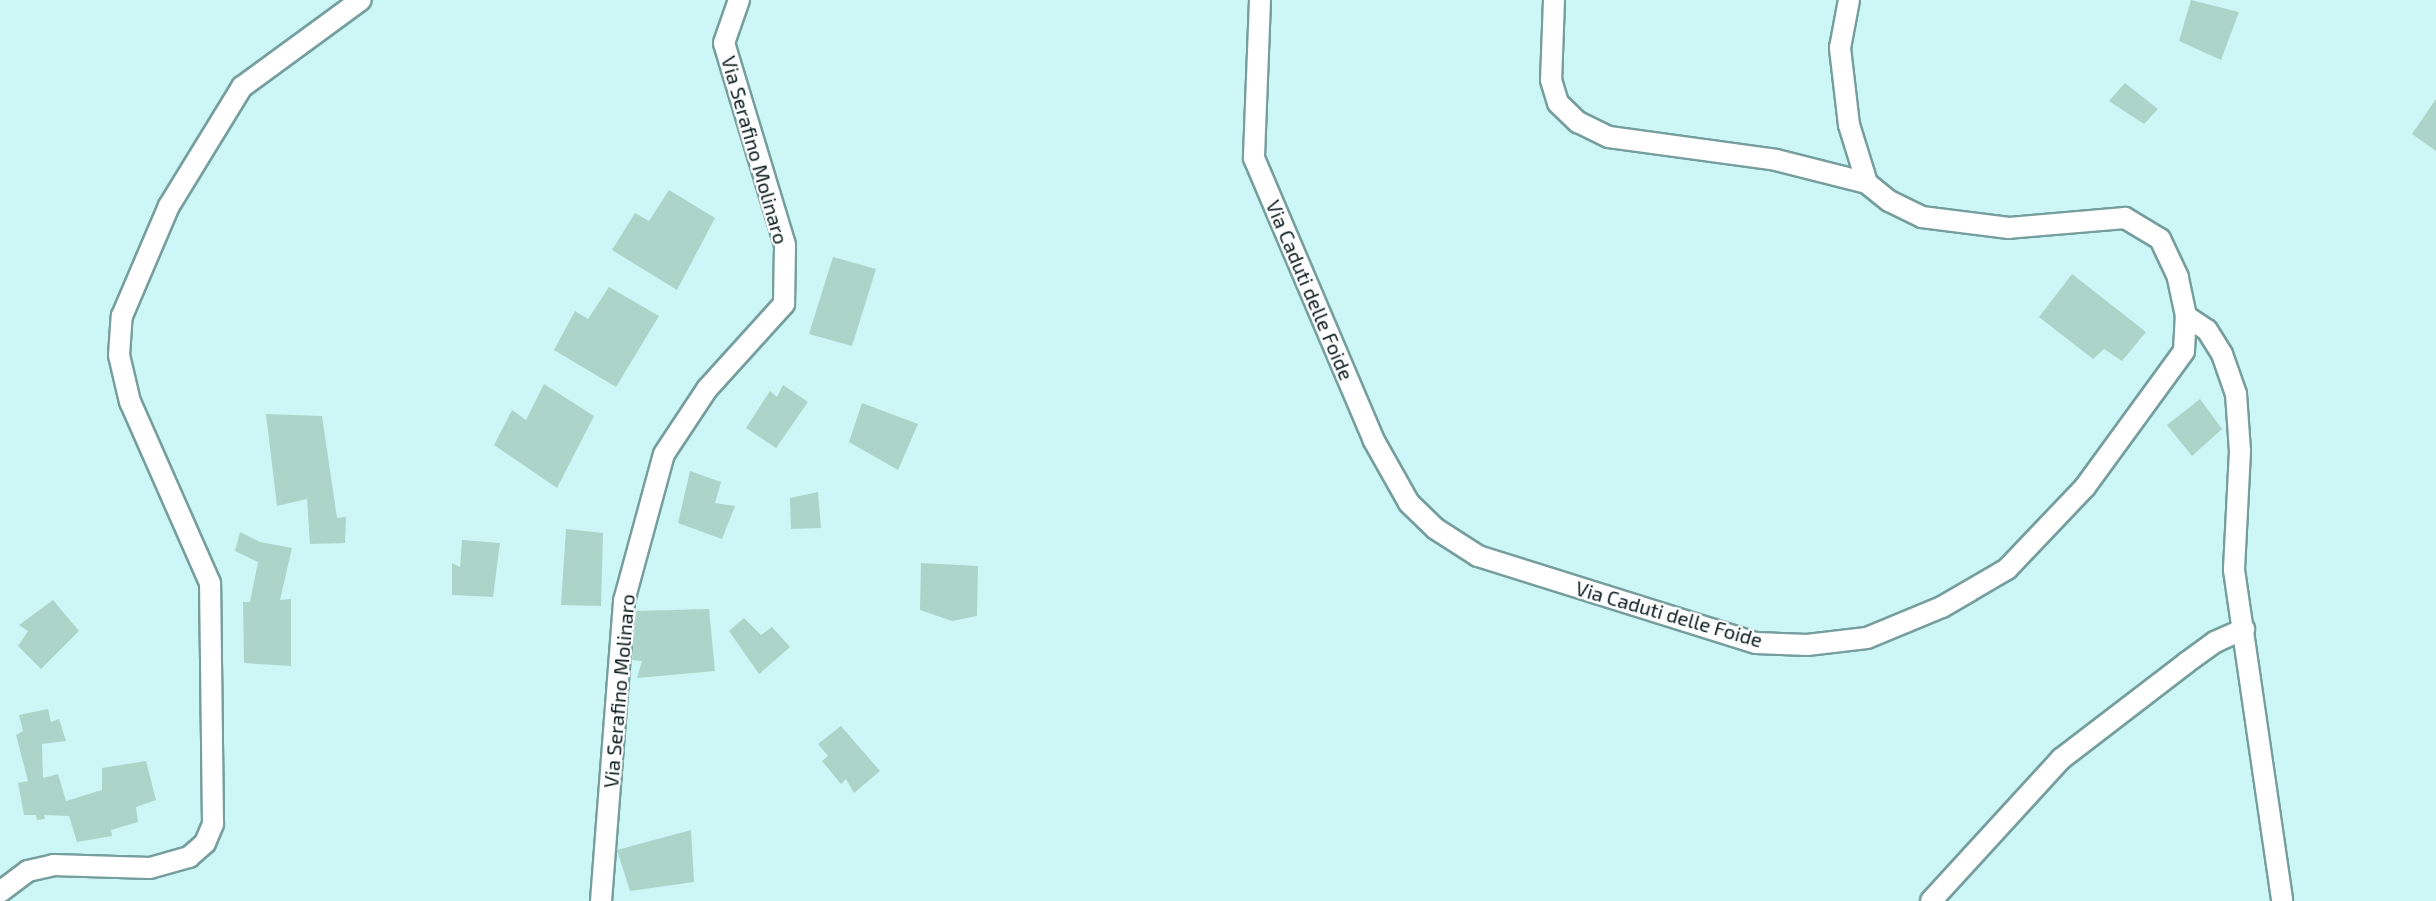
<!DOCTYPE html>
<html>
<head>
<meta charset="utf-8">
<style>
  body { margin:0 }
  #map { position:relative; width:2436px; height:901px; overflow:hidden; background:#ccf7f6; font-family:"Exo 2",sans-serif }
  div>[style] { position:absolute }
  .building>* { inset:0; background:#add4c9 }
  .roads { filter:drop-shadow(2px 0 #769e9e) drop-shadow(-2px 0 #769e9e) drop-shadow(0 2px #769e9e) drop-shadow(0 -2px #769e9e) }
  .minor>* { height:20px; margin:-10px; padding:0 10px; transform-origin:10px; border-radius:10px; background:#fff }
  span { translate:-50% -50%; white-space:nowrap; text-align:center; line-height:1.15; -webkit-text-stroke:4.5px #fff; paint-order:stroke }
  .street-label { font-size:20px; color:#0a1a1a }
</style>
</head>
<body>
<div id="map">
  <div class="building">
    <div style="clip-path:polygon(2191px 0,2239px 12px,2221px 60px,2179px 41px)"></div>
    <div style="clip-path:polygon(2125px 83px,2158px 109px,2144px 124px,2109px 101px)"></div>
    <div style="clip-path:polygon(2436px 99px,2436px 151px,2412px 134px)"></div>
    <div style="clip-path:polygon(669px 190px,715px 218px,677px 290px,612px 250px,635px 213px,649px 221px)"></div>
    <div style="clip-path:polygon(833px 257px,876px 269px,852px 346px,809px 334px)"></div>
    <div style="clip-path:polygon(2072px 274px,2146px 332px,2122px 361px,2104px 349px,2093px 359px,2039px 317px)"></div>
    <div style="clip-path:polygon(609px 287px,659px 316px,616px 387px,554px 350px,575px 311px,588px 319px)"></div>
    <div style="clip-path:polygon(544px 384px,594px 416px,557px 488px,494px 445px,512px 410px,526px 420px)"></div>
    <div style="clip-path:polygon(783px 385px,808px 402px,776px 448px,746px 428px,770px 391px,777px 397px)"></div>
    <div style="clip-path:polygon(2200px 399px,2222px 429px,2192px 456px,2167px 425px)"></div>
    <div style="clip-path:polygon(862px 403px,918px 424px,898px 470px,849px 442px)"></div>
    <div style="clip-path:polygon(266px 414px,322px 416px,337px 518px,346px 517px,345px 543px,310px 544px,307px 499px,277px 506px)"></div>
    <div style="clip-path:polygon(690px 471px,721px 482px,715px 503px,735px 506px,722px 539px,678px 523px)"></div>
    <div style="clip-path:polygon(818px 492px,821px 528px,791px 529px,790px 498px)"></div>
    <div style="clip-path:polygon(566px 529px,603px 533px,601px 606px,561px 605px)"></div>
    <div style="clip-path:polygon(240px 532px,260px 542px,292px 548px,280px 600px,291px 599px,291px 666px,244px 663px,243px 602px,250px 602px,258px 562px,235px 551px)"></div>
    <div style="clip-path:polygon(462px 540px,500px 543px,493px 597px,452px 595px,452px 563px,460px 567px)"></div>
    <div style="clip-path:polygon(921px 563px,978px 566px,977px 616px,952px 621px,920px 610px)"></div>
    <div style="clip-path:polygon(53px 600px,79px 631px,41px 669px,18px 646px,28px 631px,19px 625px)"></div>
    <div style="clip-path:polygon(709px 609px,715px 671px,637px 678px,642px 661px,632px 660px,635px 611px)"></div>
    <div style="clip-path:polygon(744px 618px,761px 635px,772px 627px,790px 647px,759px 674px,729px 631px)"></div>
    <div style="clip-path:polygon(48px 709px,51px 722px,59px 719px,66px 741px,42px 744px,43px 778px,58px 774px,66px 801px,102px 790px,102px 768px,146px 761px,156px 800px,136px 807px,138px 822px,111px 830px,112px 836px,77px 842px,69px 816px,44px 815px,45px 819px,37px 820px,36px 815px,24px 815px,18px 783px,28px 781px,16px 735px,23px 731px,19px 715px)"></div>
    <div style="clip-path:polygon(841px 726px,880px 771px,854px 793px,846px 779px,841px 784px,822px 761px,828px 756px,818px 744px)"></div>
    <div style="clip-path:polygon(691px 830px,694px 882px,630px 891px,617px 850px)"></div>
  </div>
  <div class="roads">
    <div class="minor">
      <div style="left:1260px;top:0;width:158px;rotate:92.2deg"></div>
      <div style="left:1254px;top:158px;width:305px;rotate:67deg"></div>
      <div style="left:1373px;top:439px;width:73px;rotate:60.6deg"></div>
      <div style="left:1409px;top:503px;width:37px;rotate:44deg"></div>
      <div style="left:1436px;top:529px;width:50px;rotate:32.7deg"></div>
      <div style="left:1478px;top:556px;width:291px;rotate:17.4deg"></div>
      <div style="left:1756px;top:643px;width:51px;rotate:2.2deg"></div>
      <div style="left:1807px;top:645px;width:60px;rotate:-6.7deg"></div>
      <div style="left:1867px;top:638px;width:81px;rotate:-22.5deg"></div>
      <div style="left:1942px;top:607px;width:75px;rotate:-30.3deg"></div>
      <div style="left:2007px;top:569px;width:113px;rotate:-46.4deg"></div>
      <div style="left:2085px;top:487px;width:168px;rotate:-53.9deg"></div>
      <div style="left:2184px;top:351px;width:35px;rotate:-87deg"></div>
      <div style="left:2186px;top:316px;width:40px;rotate:-102deg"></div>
      <div style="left:2178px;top:277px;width:42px;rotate:-115.3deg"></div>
      <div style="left:2160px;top:239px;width:41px;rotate:-149deg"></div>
      <div style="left:2125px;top:218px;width:116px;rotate:175.1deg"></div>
      <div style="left:2009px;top:228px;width:88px;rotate:-172.8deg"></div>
      <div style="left:1922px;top:217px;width:37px;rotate:-154deg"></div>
      <div style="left:1889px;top:201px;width:28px;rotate:-141deg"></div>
      <div style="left:1867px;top:183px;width:61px;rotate:-107.2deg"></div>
      <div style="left:1849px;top:125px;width:78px;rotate:-96.7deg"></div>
      <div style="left:1840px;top:48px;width:49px;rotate:-79.4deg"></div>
      <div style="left:1554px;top:0;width:80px;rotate:92.1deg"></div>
      <div style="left:1551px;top:80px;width:24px;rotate:73deg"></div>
      <div style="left:1558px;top:103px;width:28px;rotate:44deg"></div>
      <div style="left:1578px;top:122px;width:34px;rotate:26deg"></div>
      <div style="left:1609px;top:137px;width:169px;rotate:7.8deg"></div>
      <div style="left:1776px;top:160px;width:94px;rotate:14.2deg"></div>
      <div style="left:2186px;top:316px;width:25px;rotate:34deg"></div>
      <div style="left:2207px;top:330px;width:28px;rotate:58deg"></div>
      <div style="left:2222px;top:354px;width:42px;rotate:70.7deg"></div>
      <div style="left:2236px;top:394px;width:57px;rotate:86deg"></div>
      <div style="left:2240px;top:451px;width:119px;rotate:92.9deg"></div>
      <div style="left:2234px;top:570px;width:334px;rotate:81.7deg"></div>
      <div style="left:0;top:892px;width:35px;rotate:-37deg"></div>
      <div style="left:28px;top:871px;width:26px;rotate:-13deg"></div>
      <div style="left:53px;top:865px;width:97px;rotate:1.8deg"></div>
      <div style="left:150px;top:868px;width:41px;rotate:-15.8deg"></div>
      <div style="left:189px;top:857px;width:21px;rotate:-41deg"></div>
      <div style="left:205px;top:843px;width:21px;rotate:-67deg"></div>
      <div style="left:213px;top:824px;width:241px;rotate:-90.7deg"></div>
      <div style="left:210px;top:583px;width:198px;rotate:-113.8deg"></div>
      <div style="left:130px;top:402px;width:48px;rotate:-103.2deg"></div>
      <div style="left:119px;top:355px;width:39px;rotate:-86deg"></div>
      <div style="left:122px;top:316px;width:120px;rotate:-66.9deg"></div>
      <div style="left:169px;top:206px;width:140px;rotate:-58.5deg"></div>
      <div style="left:242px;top:87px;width:147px;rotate:-36.2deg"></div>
      <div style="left:601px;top:901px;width:301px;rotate:-85.6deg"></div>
      <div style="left:624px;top:601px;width:152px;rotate:-74.8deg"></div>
      <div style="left:664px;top:454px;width:78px;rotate:-56.5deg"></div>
      <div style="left:707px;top:389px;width:115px;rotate:-47.8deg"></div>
      <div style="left:784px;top:304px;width:59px;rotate:-89deg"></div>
      <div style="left:785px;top:245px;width:211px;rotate:-106.8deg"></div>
      <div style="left:724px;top:43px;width:46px;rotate:-70.8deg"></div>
      <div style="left:1931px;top:901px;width:193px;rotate:-47.5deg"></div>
      <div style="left:2061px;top:759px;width:158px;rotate:-37.5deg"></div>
      <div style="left:2186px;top:663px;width:36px;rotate:-36deg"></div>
      <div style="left:2215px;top:642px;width:32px;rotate:-24deg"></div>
    </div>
  </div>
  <div class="street-label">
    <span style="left:755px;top:150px;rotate:74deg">Via Serafino Molinaro</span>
    <span style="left:1310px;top:290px;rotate:67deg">Via Caduti delle Foide</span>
    <span style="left:1669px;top:614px;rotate:16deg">Via Caduti delle Foide</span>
    <span style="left:619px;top:691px;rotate:-85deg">Via Serafino Molinaro</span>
  </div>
</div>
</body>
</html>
